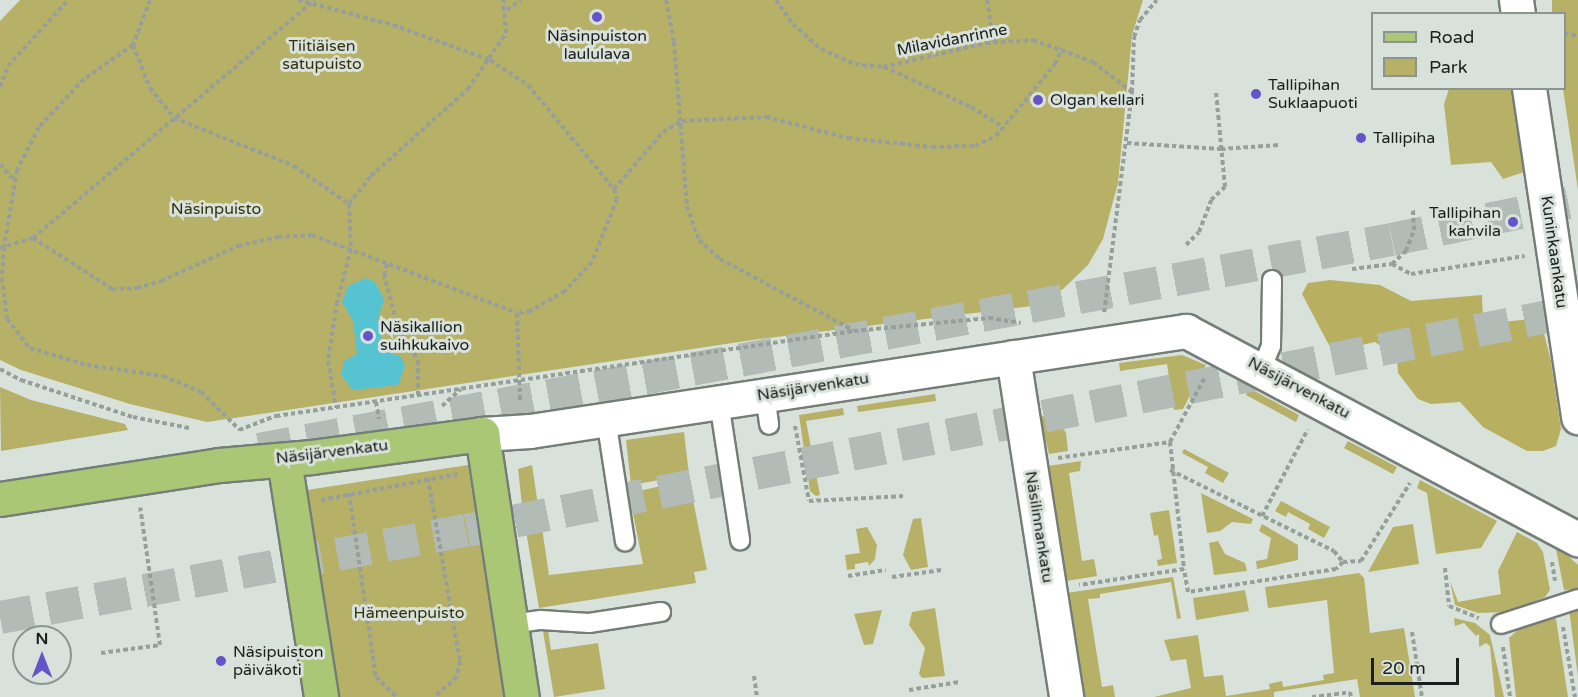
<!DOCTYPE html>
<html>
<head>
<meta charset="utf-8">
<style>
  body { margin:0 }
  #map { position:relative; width:1578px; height:697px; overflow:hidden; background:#d8e2db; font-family:"Varela Round",sans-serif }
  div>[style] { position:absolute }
  .green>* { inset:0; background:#b7b067 }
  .forest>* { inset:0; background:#b8af60 }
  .water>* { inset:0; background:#55c3d2 }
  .highway-tunnel>* { height:33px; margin-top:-16.5px; transform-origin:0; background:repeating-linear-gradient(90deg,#b2bbb5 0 33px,transparent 0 49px) }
  .path>* { height:4px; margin-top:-2px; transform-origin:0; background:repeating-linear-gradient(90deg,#979f9a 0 4.5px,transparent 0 7.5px) }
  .roads { filter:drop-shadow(2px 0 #747d77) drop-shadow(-2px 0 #747d77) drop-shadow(0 2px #747d77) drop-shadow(0 -2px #747d77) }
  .lane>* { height:18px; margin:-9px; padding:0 9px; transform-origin:9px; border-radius:9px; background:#fff }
  .street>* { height:33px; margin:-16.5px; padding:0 16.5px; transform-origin:16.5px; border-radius:16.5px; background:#fff }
  .primary>* { height:33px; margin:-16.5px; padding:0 16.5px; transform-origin:16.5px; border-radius:16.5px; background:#a9c774 }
  .dots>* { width:16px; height:16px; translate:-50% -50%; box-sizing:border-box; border:3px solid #d8e2db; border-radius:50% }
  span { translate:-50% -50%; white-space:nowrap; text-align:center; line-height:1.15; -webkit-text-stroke:6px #d8e2db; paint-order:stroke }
  .poi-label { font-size:16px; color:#1b1e1c }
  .left { translate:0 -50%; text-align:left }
  .right { translate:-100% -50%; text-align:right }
  .street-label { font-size:16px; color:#1b1e1c }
  .park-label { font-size:16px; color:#35310d }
  .legend { position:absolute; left:1371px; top:12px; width:195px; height:78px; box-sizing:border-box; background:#d8e2db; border:2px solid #8c948f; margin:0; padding:8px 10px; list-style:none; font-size:18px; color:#1b1e1c }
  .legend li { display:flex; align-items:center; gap:12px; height:30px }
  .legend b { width:30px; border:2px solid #8c948f }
  .north { position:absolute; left:12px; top:625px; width:60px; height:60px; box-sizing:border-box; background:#d8e2db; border:2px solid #8c948f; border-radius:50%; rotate:0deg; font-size:16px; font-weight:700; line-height:24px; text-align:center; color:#1b1e1c }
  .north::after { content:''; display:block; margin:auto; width:21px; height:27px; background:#6553cc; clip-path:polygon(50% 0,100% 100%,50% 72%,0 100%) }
  .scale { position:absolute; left:1371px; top:658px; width:88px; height:27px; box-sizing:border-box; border:3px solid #1b1e1c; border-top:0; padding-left:8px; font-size:18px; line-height:21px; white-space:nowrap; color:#1b1e1c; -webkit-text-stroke:4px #d8e2db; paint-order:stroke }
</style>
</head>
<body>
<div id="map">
  <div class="green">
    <div style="clip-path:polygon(20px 0,1143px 0,1132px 35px,1118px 183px,1103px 239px,1088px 265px,1063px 289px,1032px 306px,759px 339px,207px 422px,130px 404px,21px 370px,0 360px,0 21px)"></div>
    <div style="clip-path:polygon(1552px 0,1578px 0,1578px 190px,1563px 89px,1564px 14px,1552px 13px)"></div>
    <div style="clip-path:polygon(1449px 89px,1511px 89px,1524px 172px,1503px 179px,1491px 162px,1451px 165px,1444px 104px)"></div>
    <div style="clip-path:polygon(1182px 355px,1206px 365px,1183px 409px,1174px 410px,1167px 364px,1120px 371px,1119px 363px)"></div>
    <div style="clip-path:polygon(0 387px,31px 400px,125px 424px,128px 430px,1px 451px)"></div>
    <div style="clip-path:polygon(1249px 388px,1299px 415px,1296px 422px,1246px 395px)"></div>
    <div style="clip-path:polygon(935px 394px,936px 401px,858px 412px,857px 406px)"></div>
    <div style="clip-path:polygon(843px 408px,844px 415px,806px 421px,820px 495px,816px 496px,810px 491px,799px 415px)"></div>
    <div style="clip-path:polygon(1059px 412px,1058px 419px,1066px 433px,1068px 451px,1049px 454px,1040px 417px)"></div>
    <div style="clip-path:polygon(684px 432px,689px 475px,631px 485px,626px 440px)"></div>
    <div style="clip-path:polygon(1348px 441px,1397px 467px,1393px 474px,1344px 448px)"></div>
    <div style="clip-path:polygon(1184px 449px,1229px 473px,1223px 483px,1205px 473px,1208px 467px,1182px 453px)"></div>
    <div style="clip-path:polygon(1081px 461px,1080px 471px,1069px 473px,1082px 561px,1094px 559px,1097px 576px,1066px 581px,1048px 466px)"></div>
    <div style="clip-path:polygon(468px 465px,505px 697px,339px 697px,307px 490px)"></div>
    <div style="clip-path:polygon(532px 465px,539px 512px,523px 514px,518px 469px)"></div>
    <div style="clip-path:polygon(689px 480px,707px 570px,694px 572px,696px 583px,539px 608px,526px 531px,542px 528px,549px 575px,643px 564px,629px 493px)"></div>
    <div style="clip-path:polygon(1420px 480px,1497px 521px,1481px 548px,1436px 554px,1427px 493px,1417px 488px)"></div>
    <div style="clip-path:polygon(1201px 493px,1253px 519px,1251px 524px,1232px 522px,1220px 531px,1207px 533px)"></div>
    <div style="clip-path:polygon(1281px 501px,1330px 527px,1324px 538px,1308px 529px,1310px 524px,1288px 512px,1286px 517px,1275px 511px)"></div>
    <div style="clip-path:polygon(1169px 510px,1177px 563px,1158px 566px,1157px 560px,1162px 559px,1158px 535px,1154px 536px,1150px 513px)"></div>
    <div style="clip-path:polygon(921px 518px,928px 567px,911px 570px,903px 555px,913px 519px)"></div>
    <div style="clip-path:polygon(1262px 524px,1298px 545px,1298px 560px,1257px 569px,1256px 561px,1267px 559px,1271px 538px,1259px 531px)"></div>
    <div style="clip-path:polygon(1413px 524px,1419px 564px,1368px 572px,1393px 527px)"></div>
    <div style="clip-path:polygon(867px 527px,877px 545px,875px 559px,869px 566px,868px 562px,855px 564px,855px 569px,847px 570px,845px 555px,860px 553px,856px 529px)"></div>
    <div style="clip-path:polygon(1517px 532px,1537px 543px,1543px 552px,1550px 590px,1545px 597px,1507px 612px,1478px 613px,1455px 605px,1450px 581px,1458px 602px,1501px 594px,1498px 571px)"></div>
    <div style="clip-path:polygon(1218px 541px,1225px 554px,1245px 563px,1247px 571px,1214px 575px,1209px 543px)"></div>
    <div style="clip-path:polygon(1555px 544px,1578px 565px,1578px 589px,1564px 590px)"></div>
    <div style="clip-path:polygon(1359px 573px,1364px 578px,1370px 633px,1404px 628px,1415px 697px,1360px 697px,1357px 679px,1274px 692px,1274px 697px,1154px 697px,1191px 688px,1186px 659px,1171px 661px,1164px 640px,1198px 635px,1204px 677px,1223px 675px,1226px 696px,1270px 689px,1269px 684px,1282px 681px,1283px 687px,1324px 680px,1323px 675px,1334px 673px,1327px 600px,1268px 608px,1265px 587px)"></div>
    <div style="clip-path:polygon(1173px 577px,1181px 618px,1177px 619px,1171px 582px,1100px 594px,1100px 598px,1088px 599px,1102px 687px,1113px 685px,1115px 697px,1083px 697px,1067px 593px)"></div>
    <div style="clip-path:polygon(1245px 590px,1249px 611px,1196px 620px,1193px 598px)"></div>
    <div style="clip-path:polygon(935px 608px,945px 676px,922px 678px,919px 674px,925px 648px,909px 625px,912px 612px)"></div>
    <div style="clip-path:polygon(1578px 608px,1578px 677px,1569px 609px)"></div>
    <div style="clip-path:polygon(882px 610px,873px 644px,864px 645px,854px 614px)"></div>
    <div style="clip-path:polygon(1454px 618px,1475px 623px,1490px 635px,1504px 697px,1495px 697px,1490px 646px,1486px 643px,1479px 647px,1479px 634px,1476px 636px,1464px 623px,1455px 626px)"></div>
    <div style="clip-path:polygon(1542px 618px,1556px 619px,1568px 697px,1516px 697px,1509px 638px,1524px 624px)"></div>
    <div style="clip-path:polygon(548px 630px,551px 650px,598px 643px,605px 689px,554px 697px,543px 631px)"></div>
  </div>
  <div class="forest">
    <div style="clip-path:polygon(1330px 280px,1380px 285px,1411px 301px,1482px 295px,1483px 320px,1492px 323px,1540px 318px,1551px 361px,1561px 429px,1556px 446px,1543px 451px,1527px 451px,1483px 427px,1460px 402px,1431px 404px,1418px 399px,1398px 373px,1397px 357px,1375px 342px,1349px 348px,1330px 347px,1302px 294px,1308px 283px)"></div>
  </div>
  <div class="water">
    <div style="clip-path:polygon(366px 278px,375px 282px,384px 299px,378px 318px,383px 350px,401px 357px,405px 366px,398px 385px,353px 390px,341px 375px,344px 361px,357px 354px,353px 321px,342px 302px,348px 286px)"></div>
  </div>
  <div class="highway-tunnel">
    <div style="left:259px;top:449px;width:1152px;rotate:-10.5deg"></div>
    <div style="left:1392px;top:239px;width:190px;rotate:-11.8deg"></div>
    <div style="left:0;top:617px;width:475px;rotate:-10.6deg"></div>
    <div style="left:467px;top:530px;width:1133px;rotate:-11.2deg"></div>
  </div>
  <div class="path">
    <div style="left:150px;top:0;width:48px;rotate:110.7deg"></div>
    <div style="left:133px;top:45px;width:60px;rotate:145.2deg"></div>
    <div style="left:84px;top:79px;width:66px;rotate:133.2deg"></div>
    <div style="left:39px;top:127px;width:48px;rotate:117.1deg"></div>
    <div style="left:17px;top:170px;width:78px;rotate:99.6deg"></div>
    <div style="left:4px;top:247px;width:31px;rotate:94deg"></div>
    <div style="left:2px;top:278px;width:41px;rotate:83deg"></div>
    <div style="left:7px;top:319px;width:37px;rotate:52deg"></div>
    <div style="left:30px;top:348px;width:59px;rotate:16.6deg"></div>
    <div style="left:87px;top:365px;width:77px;rotate:8.2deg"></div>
    <div style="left:163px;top:376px;width:41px;rotate:22.8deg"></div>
    <div style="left:201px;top:392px;width:54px;rotate:44.3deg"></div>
    <div style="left:298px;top:0;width:98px;rotate:14.7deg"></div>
    <div style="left:393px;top:25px;width:103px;rotate:19.8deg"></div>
    <div style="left:490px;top:60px;width:45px;rotate:33.3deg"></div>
    <div style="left:528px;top:85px;width:135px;rotate:50.4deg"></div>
    <div style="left:614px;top:189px;width:10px;rotate:73deg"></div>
    <div style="left:617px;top:199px;width:68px;rotate:111.6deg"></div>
    <div style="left:592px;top:262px;width:40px;rotate:133deg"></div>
    <div style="left:565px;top:291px;width:39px;rotate:150deg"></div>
    <div style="left:531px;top:311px;width:14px;rotate:172deg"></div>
    <div style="left:666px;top:0;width:43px;rotate:79.2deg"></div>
    <div style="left:674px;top:42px;width:165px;rotate:85.5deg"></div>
    <div style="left:687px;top:206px;width:36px;rotate:71deg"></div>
    <div style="left:699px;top:240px;width:28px;rotate:42deg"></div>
    <div style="left:720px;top:259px;width:151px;rotate:28.1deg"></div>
    <div style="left:776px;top:0;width:29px;rotate:55deg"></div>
    <div style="left:793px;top:24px;width:38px;rotate:42deg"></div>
    <div style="left:821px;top:49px;width:37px;rotate:24deg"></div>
    <div style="left:855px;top:64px;width:28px;rotate:6deg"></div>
    <div style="left:883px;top:67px;width:106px;rotate:-13.1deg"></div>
    <div style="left:986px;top:43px;width:47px;rotate:-3.7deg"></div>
    <div style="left:1033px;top:40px;width:64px;rotate:20.1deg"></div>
    <div style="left:1093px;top:62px;width:49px;rotate:37.6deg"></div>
    <div style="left:1132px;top:92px;width:223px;rotate:97.2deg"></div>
    <div style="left:987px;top:0;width:43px;rotate:80.5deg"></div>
    <div style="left:507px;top:10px;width:17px;rotate:-36deg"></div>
    <div style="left:1564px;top:33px;width:14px;rotate:12deg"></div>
    <div style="left:133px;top:45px;width:46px;rotate:68.4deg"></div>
    <div style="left:150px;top:88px;width:38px;rotate:51deg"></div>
    <div style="left:174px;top:118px;width:129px;rotate:21.8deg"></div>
    <div style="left:294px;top:166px;width:67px;rotate:34.6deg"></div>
    <div style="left:349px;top:204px;width:45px;rotate:87.5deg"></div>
    <div style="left:351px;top:249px;width:55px;rotate:104.8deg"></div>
    <div style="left:337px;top:302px;width:60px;rotate:98.7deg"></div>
    <div style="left:328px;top:361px;width:47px;rotate:80.1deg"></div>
    <div style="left:884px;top:67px;width:96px;rotate:24.7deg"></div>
    <div style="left:971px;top:107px;width:38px;rotate:32deg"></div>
    <div style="left:0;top:87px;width:22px;rotate:-69deg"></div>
    <div style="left:8px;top:66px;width:89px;rotate:-47.7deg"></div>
    <div style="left:1132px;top:92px;width:55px;rotate:-87.9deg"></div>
    <div style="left:1134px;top:37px;width:18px;rotate:-71deg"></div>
    <div style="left:1140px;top:20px;width:26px;rotate:-50deg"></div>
    <div style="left:1127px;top:143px;width:94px;rotate:3.7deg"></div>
    <div style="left:1221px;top:149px;width:58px;rotate:-3.9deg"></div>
    <div style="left:0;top:164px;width:23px;rotate:49deg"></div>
    <div style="left:614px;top:189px;width:75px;rotate:-49.3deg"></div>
    <div style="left:663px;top:132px;width:22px;rotate:-30deg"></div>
    <div style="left:682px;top:121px;width:84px;rotate:-2.7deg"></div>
    <div style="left:766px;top:117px;width:85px;rotate:14.4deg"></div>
    <div style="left:848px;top:138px;width:84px;rotate:6.1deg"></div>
    <div style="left:932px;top:147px;width:43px;rotate:-1.3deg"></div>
    <div style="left:975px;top:146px;width:23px;rotate:-25deg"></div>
    <div style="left:996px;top:136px;width:93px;rotate:-50.7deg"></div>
    <div style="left:1055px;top:64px;width:17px;rotate:-65deg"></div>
    <div style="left:349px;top:204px;width:36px;rotate:-52deg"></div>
    <div style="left:371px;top:176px;width:130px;rotate:-41.9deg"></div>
    <div style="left:468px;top:89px;width:68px;rotate:-55.8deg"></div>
    <div style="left:506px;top:33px;width:33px;rotate:-95deg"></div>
    <div style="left:33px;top:238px;width:369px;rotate:-40.2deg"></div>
    <div style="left:1186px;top:245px;width:18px;rotate:-45deg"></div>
    <div style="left:1199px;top:232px;width:34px;rotate:-69deg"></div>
    <div style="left:1211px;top:200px;width:19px;rotate:-43deg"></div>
    <div style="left:1225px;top:187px;width:96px;rotate:-95.4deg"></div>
    <div style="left:0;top:248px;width:34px;rotate:-17deg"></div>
    <div style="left:33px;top:238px;width:94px;rotate:32.8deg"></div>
    <div style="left:112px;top:289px;width:25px;rotate:-2deg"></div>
    <div style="left:137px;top:288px;width:25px;rotate:-16deg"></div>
    <div style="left:161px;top:281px;width:85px;rotate:-24.4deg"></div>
    <div style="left:238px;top:246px;width:41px;rotate:-12.7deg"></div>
    <div style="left:278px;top:237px;width:34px;rotate:-3deg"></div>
    <div style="left:312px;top:235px;width:219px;rotate:20.8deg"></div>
    <div style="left:517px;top:313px;width:87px;rotate:88deg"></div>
    <div style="left:387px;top:264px;width:10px;rotate:107deg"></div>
    <div style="left:384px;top:274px;width:48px;rotate:75.4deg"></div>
    <div style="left:396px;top:320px;width:47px;rotate:61.8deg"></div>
    <div style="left:418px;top:361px;width:34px;rotate:90deg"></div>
    <div style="left:1392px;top:264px;width:21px;rotate:28deg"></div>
    <div style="left:1411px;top:274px;width:115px;rotate:-9deg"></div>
    <div style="left:1352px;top:269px;width:40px;rotate:-7.1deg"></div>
    <div style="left:1392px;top:264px;width:19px;rotate:-43deg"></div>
    <div style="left:1406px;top:251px;width:22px;rotate:-69deg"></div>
    <div style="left:1414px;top:230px;width:20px;rotate:-93deg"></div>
    <div style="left:0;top:369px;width:24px;rotate:28deg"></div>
    <div style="left:21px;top:380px;width:118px;rotate:18.3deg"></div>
    <div style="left:133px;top:417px;width:57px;rotate:11.1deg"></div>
    <div style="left:376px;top:402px;width:17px;rotate:80deg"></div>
    <div style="left:442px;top:406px;width:25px;rotate:-42deg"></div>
    <div style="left:795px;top:426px;width:76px;rotate:79.4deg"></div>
    <div style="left:809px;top:501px;width:96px;rotate:-3deg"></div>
    <div style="left:239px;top:430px;width:40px;rotate:-21deg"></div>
    <div style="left:276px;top:416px;width:584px;rotate:-8.37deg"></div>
    <div style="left:854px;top:331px;width:136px;rotate:-5.5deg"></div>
    <div style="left:989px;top:318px;width:32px;rotate:9deg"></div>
    <div style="left:1170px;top:442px;width:74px;rotate:-61.7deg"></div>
    <div style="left:1058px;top:458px;width:113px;rotate:-8.1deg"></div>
    <div style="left:1170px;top:442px;width:128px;rotate:83.7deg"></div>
    <div style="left:1184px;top:569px;width:106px;rotate:171.3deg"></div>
    <div style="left:1170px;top:470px;width:183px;rotate:26.3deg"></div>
    <div style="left:1334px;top:551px;width:14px;rotate:51deg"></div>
    <div style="left:1343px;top:562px;width:10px;rotate:135deg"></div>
    <div style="left:1336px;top:569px;width:150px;rotate:171.2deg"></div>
    <div style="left:1188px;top:592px;width:23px;rotate:-100deg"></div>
    <div style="left:428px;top:478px;width:186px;rotate:80.1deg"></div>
    <div style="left:460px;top:661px;width:16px;rotate:101deg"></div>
    <div style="left:457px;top:677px;width:30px;rotate:139deg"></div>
    <div style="left:349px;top:493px;width:186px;rotate:81.7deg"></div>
    <div style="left:376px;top:677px;width:29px;rotate:44deg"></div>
    <div style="left:321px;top:500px;width:139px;rotate:-10.7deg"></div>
    <div style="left:1262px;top:516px;width:98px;rotate:-62.1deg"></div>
    <div style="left:1343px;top:562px;width:18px;rotate:-3deg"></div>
    <div style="left:1361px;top:561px;width:92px;rotate:-57.9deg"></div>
    <div style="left:1552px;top:562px;width:19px;rotate:81deg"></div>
    <div style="left:1445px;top:568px;width:38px;rotate:84deg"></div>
    <div style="left:1449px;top:606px;width:32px;rotate:22deg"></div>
    <div style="left:848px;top:576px;width:38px;rotate:-9deg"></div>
    <div style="left:892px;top:577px;width:50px;rotate:-8deg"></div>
    <div style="left:1563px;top:627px;width:71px;rotate:80.3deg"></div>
    <div style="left:1412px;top:632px;width:66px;rotate:81.3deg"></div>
    <div style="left:1503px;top:647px;width:50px;rotate:82deg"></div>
    <div style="left:101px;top:653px;width:60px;rotate:-7.7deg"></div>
    <div style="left:160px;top:645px;width:139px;rotate:-98.2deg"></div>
    <div style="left:754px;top:676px;width:21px;rotate:82deg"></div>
    <div style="left:909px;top:690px;width:51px;rotate:-9.1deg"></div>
    <div style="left:1312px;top:697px;width:38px;rotate:-7deg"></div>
    <div style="left:1350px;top:692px;width:5px;rotate:79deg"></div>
  </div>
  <div class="roads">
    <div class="lane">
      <div style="left:1262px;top:368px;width:24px;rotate:-68deg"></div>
      <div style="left:1271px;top:346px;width:66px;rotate:-89.1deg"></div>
      <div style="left:765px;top:395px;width:30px;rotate:82deg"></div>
      <div style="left:719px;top:402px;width:140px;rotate:81.3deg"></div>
      <div style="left:606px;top:419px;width:124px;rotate:81.2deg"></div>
      <div style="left:511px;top:624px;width:30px;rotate:-8deg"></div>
      <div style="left:541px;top:620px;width:48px;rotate:3.6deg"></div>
      <div style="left:589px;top:623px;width:73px;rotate:-8.7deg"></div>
      <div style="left:1501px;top:624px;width:81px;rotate:-18deg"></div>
    </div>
    <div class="street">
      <div style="left:1516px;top:0;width:14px;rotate:82deg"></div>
      <div style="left:1529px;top:88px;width:333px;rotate:81.5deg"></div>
      <div style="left:1013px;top:357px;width:344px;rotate:81.1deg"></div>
      <div style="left:482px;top:434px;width:48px;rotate:-3.6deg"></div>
      <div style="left:530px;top:431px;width:664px;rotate:-8.67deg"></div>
      <div style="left:1186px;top:331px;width:444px;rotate:28deg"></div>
    </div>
    <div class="primary">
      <div style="left:284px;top:460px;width:240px;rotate:81.1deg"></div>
      <div style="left:0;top:499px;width:222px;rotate:-8.8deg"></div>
      <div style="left:219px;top:465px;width:93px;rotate:-4.9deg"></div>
      <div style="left:312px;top:457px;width:172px;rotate:-7.7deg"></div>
      <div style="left:482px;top:434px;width:266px;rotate:81.4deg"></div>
    </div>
  </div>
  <div class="dots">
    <div style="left:597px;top:17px;background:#6553cc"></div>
    <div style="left:1256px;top:94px;background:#6553cc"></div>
    <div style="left:1038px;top:100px;background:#6553cc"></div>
    <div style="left:1361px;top:138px;background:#6553cc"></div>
    <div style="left:1513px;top:222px;background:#6553cc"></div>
    <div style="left:368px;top:336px;background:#6553cc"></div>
    <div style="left:221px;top:661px;background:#6553cc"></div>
  </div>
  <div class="poi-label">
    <span style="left:597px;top:45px">Näsinpuiston<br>laululava</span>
    <span class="left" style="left:1268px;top:94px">Tallipihan<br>Suklaapuoti</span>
    <span class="left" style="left:1050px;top:100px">Olgan kellari</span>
    <span class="left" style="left:1373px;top:138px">Tallipiha</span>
    <span class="right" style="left:1501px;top:222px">Tallipihan<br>kahvila</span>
    <span class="left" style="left:380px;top:336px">Näsikallion<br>suihkukaivo</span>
    <span class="left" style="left:233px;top:661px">Näsipuiston<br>päiväkoti</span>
  </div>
  <div class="street-label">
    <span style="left:952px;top:40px;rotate:-11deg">Milavidanrinne</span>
    <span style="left:1554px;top:252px;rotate:82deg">Kuninkaankatu</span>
    <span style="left:813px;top:387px;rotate:-9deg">Näsijärvenkatu</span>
    <span style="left:1299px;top:388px;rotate:28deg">Näsijärvenkatu</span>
    <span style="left:332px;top:452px;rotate:-7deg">Näsijärvenkatu</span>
    <span style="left:1039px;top:527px;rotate:81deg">Näsilinnankatu</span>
  </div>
  <div class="park-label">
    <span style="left:322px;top:55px">Tiitiäisen<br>satupuisto</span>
    <span style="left:216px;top:209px">Näsinpuisto</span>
    <span style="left:409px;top:613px">Hämeenpuisto</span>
  </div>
  <ul class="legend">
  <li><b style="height:8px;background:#a9c774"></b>Road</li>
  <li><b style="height:16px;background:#b7b067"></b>Park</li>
  </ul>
  <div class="north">N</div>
  <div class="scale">20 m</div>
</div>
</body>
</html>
